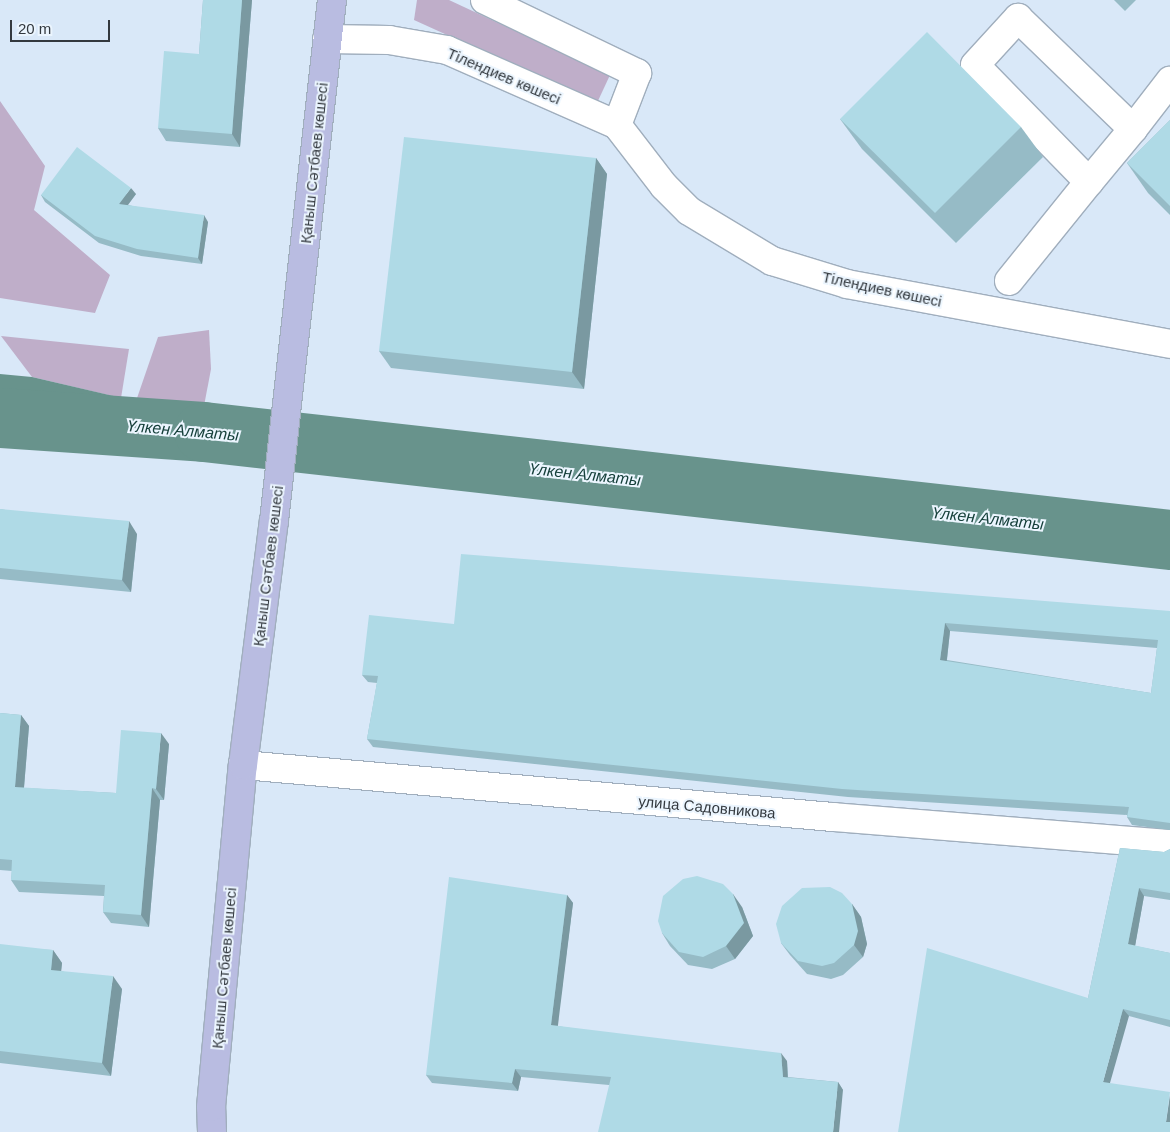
<!DOCTYPE html>
<html>
<head>
<meta charset="utf-8">
<style>
  body { margin:0 }
  #map { position:relative; width:1170px; height:1132px; overflow:hidden; background:#d9e8f8; font-family:Arial,sans-serif }
  div>[style] { position:absolute }
  .green>* { inset:0; background:#bfaec9 }
  .water>* { inset:0; background:#68938c }
  .river>* { height:60px; margin:-30px; padding:0 30px; transform-origin:30px; border-radius:30px; background:#68938c }
  .roads { filter:drop-shadow(1px 0 #a0aebd) drop-shadow(-1px 0 #a0aebd) drop-shadow(0 1px #a0aebd) drop-shadow(0 -1px #a0aebd) }
  .minor>* { height:28px; margin:-14px; padding:0 14px; transform-origin:14px; border-radius:14px; background:#fff }
  .major>* { height:28px; margin:-14px; padding:0 14px; transform-origin:14px; border-radius:14px; background:#b9bce1 }
  .wall>* { inset:0; background:#96bbc6 }
  .shaded-wall>* { inset:0; background:#7a99a1 }
  .building>* { inset:0; background:#afdae6 }
  span { translate:-50% -50%; white-space:nowrap; text-align:center; line-height:1.15; -webkit-text-stroke:4px #ebf5fe; paint-order:stroke }
  .street-label { font-size:15px; color:#33393f }
  .water-label { font-size:16px; color:#16403b; font-style:italic }
  .scale { position:absolute; left:10px; top:20px; width:100px; height:22px; box-sizing:border-box; border:2px solid #33393f; border-top:0; padding-left:6px; font-size:15px; line-height:18px; white-space:nowrap; color:#33393f; -webkit-text-stroke:4px #ebf5fe; paint-order:stroke }
</style>
</head>
<body>
<div id="map">
  <div class="green">
    <div style="clip-path:polygon(417px 0,449px 0,610px 75px,597px 103px,414px 20px)"></div>
    <div style="clip-path:polygon(0 101px,45px 166px,34px 210px,110px 275px,95px 313px,0 298px)"></div>
    <div style="clip-path:polygon(209px 330px,211px 369px,204px 406px,136px 401px,158px 337px)"></div>
    <div style="clip-path:polygon(1px 336px,129px 349px,121px 398px,32px 377px)"></div>
  </div>
  <div class="water">
    <div style="clip-path:polygon(0 374px,32px 377px,152px 405px,147px 455px,0 439px)"></div>
  </div>
  <div class="river">
    <div style="left:0;top:418px;width:204px;rotate:3.9deg"></div>
    <div style="left:204px;top:432px;width:972px;rotate:6.38deg"></div>
  </div>
  <div class="roads">
    <div class="minor">
      <div style="left:485px;top:0;width:169px;rotate:25.7deg"></div>
      <div style="left:637px;top:73px;width:56px;rotate:111deg"></div>
      <div style="left:327px;top:39px;width:62px;rotate:0.9deg"></div>
      <div style="left:389px;top:40px;width:59px;rotate:9.8deg"></div>
      <div style="left:447px;top:50px;width:186px;rotate:23.8deg"></div>
      <div style="left:617px;top:125px;width:77px;rotate:52.4deg"></div>
      <div style="left:664px;top:186px;width:35px;rotate:45deg"></div>
      <div style="left:689px;top:211px;width:97px;rotate:31.1deg"></div>
      <div style="left:772px;top:261px;width:78px;rotate:17deg"></div>
      <div style="left:847px;top:284px;width:329px;rotate:10.5deg"></div>
      <div style="left:1089px;top:182px;width:69px;rotate:-50.3deg"></div>
      <div style="left:1009px;top:281px;width:127px;rotate:-51.1deg"></div>
      <div style="left:1089px;top:182px;width:163px;rotate:-134.3deg"></div>
      <div style="left:975px;top:65px;width:64px;rotate:-47.5deg"></div>
      <div style="left:1018px;top:18px;width:160px;rotate:44deg"></div>
      <div style="left:1133px;top:129px;width:61px;rotate:-52.4deg"></div>
      <div style="left:243px;top:765px;width:592px;rotate:5.04deg"></div>
      <div style="left:833px;top:817px;width:338px;rotate:4.6deg"></div>
    </div>
    <div class="major">
      <div style="left:212px;top:1132px;width:25px;rotate:-92deg"></div>
      <div style="left:211px;top:1107px;width:343px;rotate:-84.7deg"></div>
      <div style="left:243px;top:765px;width:246px;rotate:-82.8deg"></div>
      <div style="left:274px;top:521px;width:524px;rotate:-83.65deg"></div>
    </div>
  </div>
  <div class="wall">
    <div style="clip-path:polygon(203px 0,252px 0,240px 147px,166px 141px,158px 128px,199px 54px)"></div>
    <div style="clip-path:polygon(1114px 0,1136px 0,1125px 11px)"></div>
    <div style="clip-path:polygon(840px 119px,1021px 127px,1043px 157px,956px 243px,862px 149px)"></div>
    <div style="clip-path:polygon(1170px 120px,1170px 215px,1148px 193px,1127px 163px)"></div>
    <div style="clip-path:polygon(596px 158px,607px 174px,584px 389px,391px 368px,379px 351px)"></div>
    <div style="clip-path:polygon(136px 194px,128px 205px,208px 222px,202px 264px,141px 256px,99px 243px,45px 202px,41px 195px)"></div>
    <div style="clip-path:polygon(0 509px,137px 534px,131px 592px,0 579px)"></div>
    <div style="clip-path:polygon(evenodd,1170px 611px,1170px 830px,1132px 825px,1127px 817px,1127px 815px,848px 797px,373px 747px,367px 739px,377px 683px,368px 682px,362px 675px,454px 624px,1170px 611px,950px 631px,1157px 648px,1151px 693px,947px 660px,950px 631px)"></div>
    <div style="clip-path:polygon(0 713px,21px 715px,29px 726px,24px 788px,116px 793px,169px 744px,164px 800px,160px 800px,149px 927px,111px 923px,103px 912px,104px 896px,19px 892px,11px 880px,12px 871px,0 870px)"></div>
    <div style="clip-path:polygon(1120px 848px,1164px 852px,1170px 849px,1170px 900px,1144px 896px,1135px 946px,1170px 953px,1170px 1027px,1129px 1016px,898px 1132px,1088px 998px)"></div>
    <div style="clip-path:polygon(567px 895px,573px 903px,557px 1026px,787px 1061px,788px 1077px,838px 1082px,843px 1090px,609px 1085px,521px 1077px,518px 1091px,432px 1083px,426px 1075px)"></div>
    <div style="clip-path:polygon(852px 904px,861px 917px,867px 944px,863px 957px,843px 975px,831px 979px,807px 974px,790px 955px,781px 943px)"></div>
    <div style="clip-path:polygon(742px 907px,753px 936px,735px 959px,712px 969px,688px 965px,670px 946px,662px 933px)"></div>
    <div style="clip-path:polygon(0 948px,53px 950px,62px 963px,61px 971px,122px 989px,111px 1076px,0 1063px)"></div>
  </div>
  <div class="shaded-wall">
    <div style="clip-path:polygon(242px 0,252px 0,240px 147px,232px 134px)"></div>
    <div style="clip-path:polygon(596px 158px,607px 174px,584px 389px,572px 372px)"></div>
    <div style="clip-path:polygon(131px 188px,136px 194px,124px 210px,119px 204px)"></div>
    <div style="clip-path:polygon(204px 215px,208px 222px,202px 264px,198px 258px)"></div>
    <div style="clip-path:polygon(129px 521px,137px 534px,131px 592px,122px 580px)"></div>
    <div style="clip-path:polygon(945px 623px,950px 631px,946px 667px,940px 660px)"></div>
    <div style="clip-path:polygon(21px 715px,29px 726px,23px 799px,15px 787px)"></div>
    <div style="clip-path:polygon(161px 733px,169px 744px,164px 800px,156px 789px)"></div>
    <div style="clip-path:polygon(152px 788px,160px 800px,149px 927px,141px 915px)"></div>
    <div style="clip-path:polygon(1139px 888px,1144px 896px,1134px 952px,1128px 944px)"></div>
    <div style="clip-path:polygon(733px 894px,742px 907px,753px 936px,735px 959px,726px 946px)"></div>
    <div style="clip-path:polygon(567px 895px,573px 903px,557px 1033px,551px 1025px)"></div>
    <div style="clip-path:polygon(852px 904px,861px 917px,867px 944px,863px 957px,854px 945px)"></div>
    <div style="clip-path:polygon(53px 950px,62px 963px,60px 982px,51px 970px)"></div>
    <div style="clip-path:polygon(113px 976px,122px 989px,111px 1076px,102px 1063px)"></div>
    <div style="clip-path:polygon(1123px 1009px,1129px 1016px,1108px 1090px,1103px 1082px)"></div>
    <div style="clip-path:polygon(781px 1053px,787px 1061px,788px 1084px,783px 1077px)"></div>
    <div style="clip-path:polygon(515px 1069px,521px 1077px,518px 1091px,512px 1083px)"></div>
    <div style="clip-path:polygon(838px 1082px,843px 1090px,839px 1132px,833px 1132px)"></div>
    <div style="clip-path:polygon(1170px 1095px,1170px 1127px,1166px 1122px)"></div>
  </div>
  <div class="building">
    <div style="clip-path:polygon(203px 0,242px 0,232px 134px,158px 128px,164px 51px,199px 54px)"></div>
    <div style="clip-path:polygon(927px 32px,1021px 127px,935px 213px,840px 119px)"></div>
    <div style="clip-path:polygon(1170px 120px,1170px 206px,1127px 163px)"></div>
    <div style="clip-path:polygon(404px 137px,596px 158px,572px 372px,379px 351px)"></div>
    <div style="clip-path:polygon(77px 147px,131px 188px,119px 204px,204px 215px,198px 258px,137px 249px,95px 236px,41px 195px)"></div>
    <div style="clip-path:polygon(0 509px,129px 521px,122px 580px,0 568px)"></div>
    <div style="clip-path:polygon(evenodd,461px 554px,1170px 611px,1170px 823px,1127px 817px,1129px 807px,842px 789px,367px 739px,378px 676px,362px 675px,369px 615px,454px 624px,461px 554px,945px 623px,1158px 640px,1151px 693px,940px 660px,945px 623px)"></div>
    <div style="clip-path:polygon(0 713px,21px 715px,15px 787px,116px 793px,121px 730px,161px 733px,156px 789px,152px 788px,141px 915px,103px 912px,105px 885px,11px 880px,12px 860px,0 859px)"></div>
    <div style="clip-path:polygon(1120px 848px,1164px 852px,1170px 849px,1170px 893px,1139px 888px,1128px 944px,1170px 953px,1170px 1020px,1123px 1009px,1103px 1082px,1170px 1092px,1166px 1122px,1170px 1122px,1170px 1132px,898px 1132px,927px 948px,1088px 998px)"></div>
    <div style="clip-path:polygon(697px 876px,723px 884px,733px 894px,744px 923px,726px 946px,703px 957px,679px 952px,662px 933px,658px 921px,663px 896px,683px 879px)"></div>
    <div style="clip-path:polygon(449px 877px,567px 895px,551px 1025px,781px 1053px,783px 1077px,838px 1082px,833px 1132px,598px 1132px,611px 1077px,515px 1069px,512px 1083px,426px 1075px)"></div>
    <div style="clip-path:polygon(830px 887px,842px 893px,852px 904px,858px 931px,854px 945px,834px 963px,822px 966px,798px 961px,781px 943px,776px 924px,782px 906px,802px 888px)"></div>
    <div style="clip-path:polygon(0 944px,53px 950px,51px 970px,113px 976px,102px 1063px,0 1051px)"></div>
  </div>
  <div class="street-label">
    <span style="left:504px;top:76px;rotate:23deg">Тілендиев көшесі</span>
    <span style="left:314px;top:163px;rotate:-84deg">Қаныш Сәтбаев көшесі</span>
    <span style="left:882px;top:289px;rotate:12deg">Тілендиев көшесі</span>
    <span style="left:268px;top:566px;rotate:-83deg">Қаныш Сәтбаев көшесі</span>
    <span style="left:707px;top:807px;rotate:5deg">улица Садовникова</span>
    <span style="left:224px;top:968px;rotate:-85deg">Қаныш Сәтбаев көшесі</span>
  </div>
  <div class="water-label">
    <span style="left:183px;top:431px;rotate:5deg">Үлкен Алматы</span>
    <span style="left:585px;top:475px;rotate:6deg">Үлкен Алматы</span>
    <span style="left:988px;top:519px;rotate:6deg">Үлкен Алматы</span>
  </div>
  <div class="scale">20 m</div>
</div>
</body>
</html>
